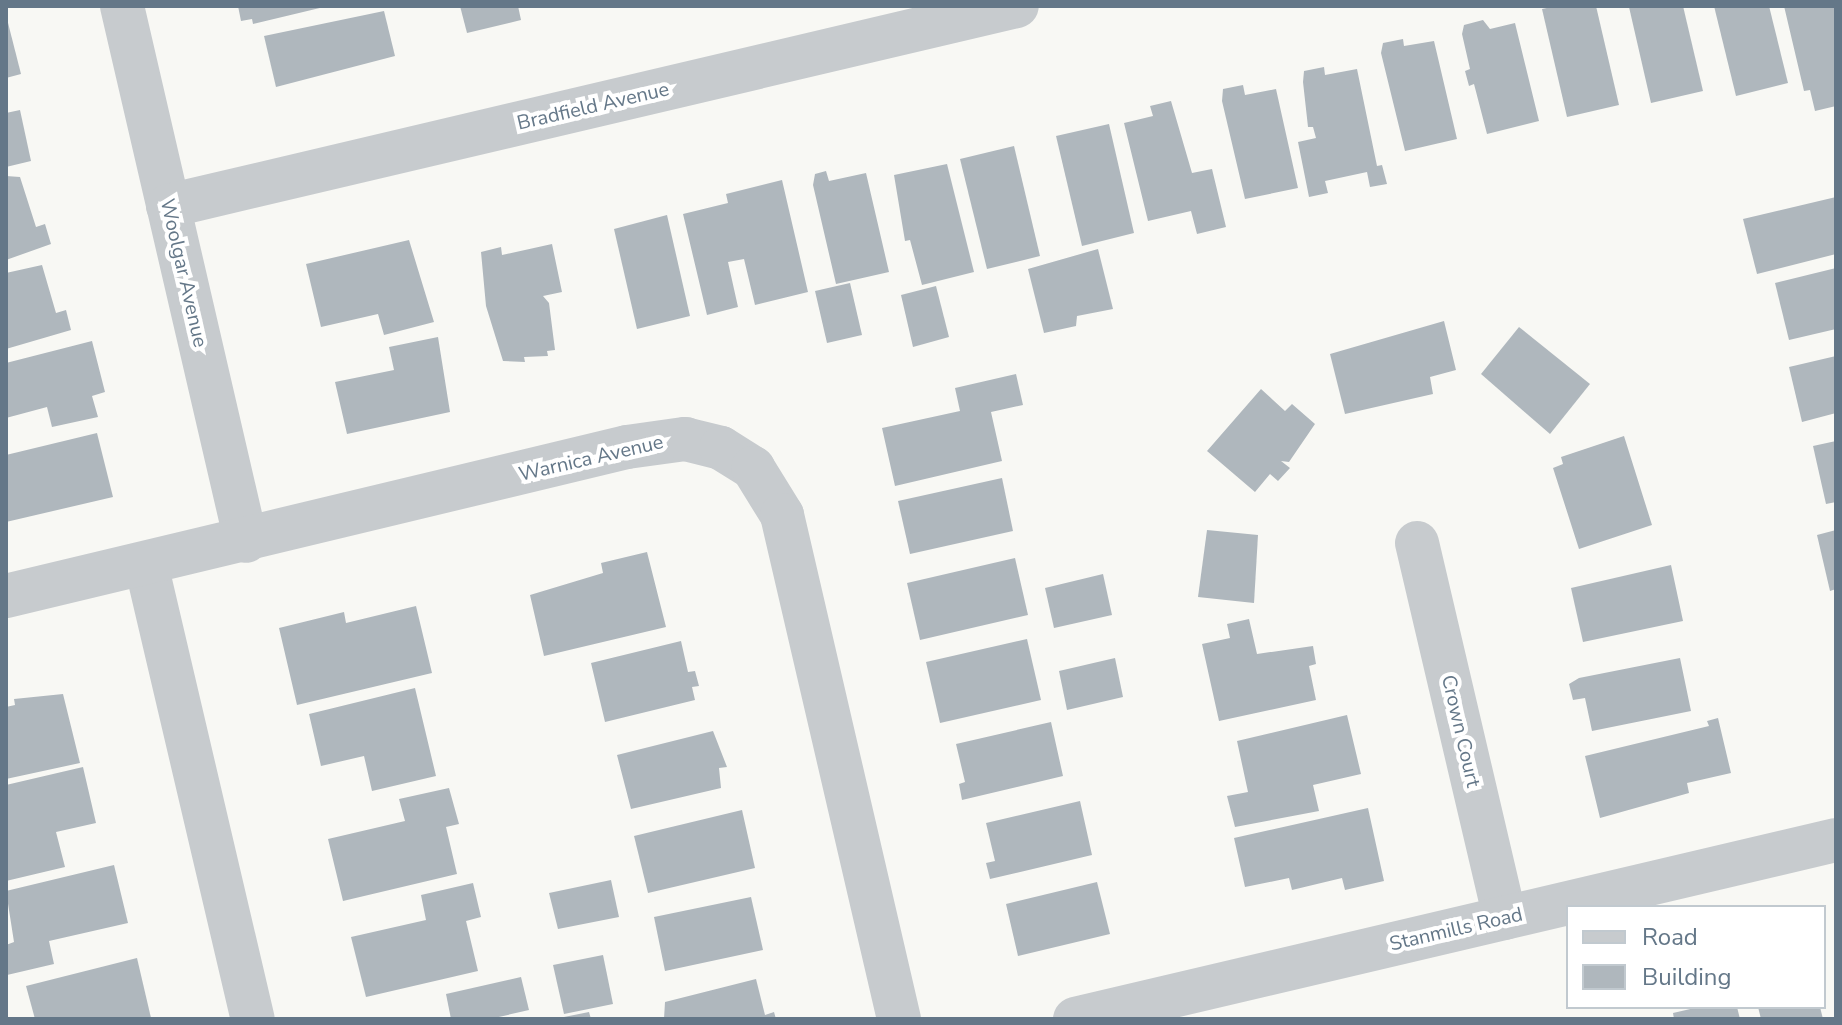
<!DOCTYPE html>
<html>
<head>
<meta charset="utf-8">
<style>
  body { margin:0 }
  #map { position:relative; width:1842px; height:1025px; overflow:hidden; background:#f8f8f4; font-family:"Nunito Sans",sans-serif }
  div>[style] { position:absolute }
  .building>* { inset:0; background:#afb7bd }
  .minor>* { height:44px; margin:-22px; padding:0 22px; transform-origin:22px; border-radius:22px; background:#c7cbce }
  span { translate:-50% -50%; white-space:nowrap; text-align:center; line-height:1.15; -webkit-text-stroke:8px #fff; paint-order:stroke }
  .street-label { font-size:20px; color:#647788 }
  .frame { position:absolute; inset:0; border:8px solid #647788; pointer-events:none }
  .legend { position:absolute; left:1566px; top:905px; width:260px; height:104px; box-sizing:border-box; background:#fff; border:2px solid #c1c9cf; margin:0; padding:10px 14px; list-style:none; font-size:24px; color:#647788 }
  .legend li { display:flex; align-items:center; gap:16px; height:40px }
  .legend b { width:40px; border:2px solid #c1c9cf }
</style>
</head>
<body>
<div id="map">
  <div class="building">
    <div style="clip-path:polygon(238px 6px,324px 6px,324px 7px,253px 24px,252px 19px,241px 21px)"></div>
    <div style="clip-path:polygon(460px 6px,518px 6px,521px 20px,467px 33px)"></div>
    <div style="clip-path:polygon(1556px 6px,1596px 6px,1619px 105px,1567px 117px,1542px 9px)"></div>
    <div style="clip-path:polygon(1683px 6px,1703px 91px,1651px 103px,1629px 7px)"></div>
    <div style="clip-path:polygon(1714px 6px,1769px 6px,1788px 83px,1736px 96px)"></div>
    <div style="clip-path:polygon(1784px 6px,1836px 6px,1836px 106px,1815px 111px,1810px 90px,1804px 91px)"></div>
    <div style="clip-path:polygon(384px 11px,395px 56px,276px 87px,264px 36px)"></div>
    <div style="clip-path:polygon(6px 15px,21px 74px,6px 78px)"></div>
    <div style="clip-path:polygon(1483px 20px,1490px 29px,1515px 23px,1539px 121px,1487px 134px,1474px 84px,1469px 86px,1465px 71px,1470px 69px,1462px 34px,1464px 25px)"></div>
    <div style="clip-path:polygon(1403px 39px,1404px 46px,1434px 41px,1457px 139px,1405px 151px,1381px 53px,1383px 43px)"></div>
    <div style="clip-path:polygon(1324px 67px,1325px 75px,1357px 69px,1377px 166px,1382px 165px,1387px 184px,1370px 187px,1367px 172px,1325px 181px,1328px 193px,1309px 197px,1298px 142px,1316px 138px,1313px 127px,1308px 127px,1303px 82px,1304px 71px)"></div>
    <div style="clip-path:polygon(1243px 85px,1245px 95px,1276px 89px,1298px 188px,1245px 199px,1222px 101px,1223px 89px)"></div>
    <div style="clip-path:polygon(1171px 101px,1192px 173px,1212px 169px,1226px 227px,1197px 234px,1191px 211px,1148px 221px,1124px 123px,1153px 116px,1150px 106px)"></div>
    <div style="clip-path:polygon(20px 110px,31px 161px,6px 167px,6px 113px)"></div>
    <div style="clip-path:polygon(1109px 124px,1134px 233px,1082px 246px,1056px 136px)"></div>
    <div style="clip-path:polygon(1014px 146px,1040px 256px,987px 269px,960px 159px)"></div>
    <div style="clip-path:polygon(947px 164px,974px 272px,922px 285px,910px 240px,905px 241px,894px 175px)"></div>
    <div style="clip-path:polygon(826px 171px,829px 181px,866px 173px,889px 272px,836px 284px,813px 185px,815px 174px)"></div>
    <div style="clip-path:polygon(6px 176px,20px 177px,36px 227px,45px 224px,51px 244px,6px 260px)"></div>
    <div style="clip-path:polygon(782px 180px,808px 292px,755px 305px,744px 259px,728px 262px,738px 307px,707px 315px,683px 214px,728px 203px,726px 194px)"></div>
    <div style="clip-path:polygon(1836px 197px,1836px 254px,1757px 274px,1743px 219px)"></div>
    <div style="clip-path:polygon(667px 215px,690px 316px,637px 329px,614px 229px)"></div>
    <div style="clip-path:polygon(409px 240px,434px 322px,384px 335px,378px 314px,321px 327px,306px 264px)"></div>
    <div style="clip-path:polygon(552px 244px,562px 292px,543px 296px,549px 303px,555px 350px,547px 351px,548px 356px,524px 357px,525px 362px,503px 361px,486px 306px,481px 252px,501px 247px,502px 255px)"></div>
    <div style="clip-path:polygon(1098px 249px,1113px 309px,1077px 316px,1076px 326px,1044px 333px,1028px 269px)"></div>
    <div style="clip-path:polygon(42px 265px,56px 313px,66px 310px,71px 330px,6px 349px,6px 273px)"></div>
    <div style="clip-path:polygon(1836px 268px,1836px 329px,1789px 340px,1775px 283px)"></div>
    <div style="clip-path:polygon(850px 283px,862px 335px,827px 343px,815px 291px)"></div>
    <div style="clip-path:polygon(936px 286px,949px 337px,913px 347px,901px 295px)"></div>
    <div style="clip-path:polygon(1444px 321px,1456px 370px,1430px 377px,1433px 394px,1345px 414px,1330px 354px)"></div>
    <div style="clip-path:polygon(1519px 327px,1590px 384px,1550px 434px,1481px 374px)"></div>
    <div style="clip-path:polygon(438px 337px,450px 412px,347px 434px,335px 382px,394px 370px,389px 347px)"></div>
    <div style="clip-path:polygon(92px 341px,105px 392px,92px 396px,98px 417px,52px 427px,47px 407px,6px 418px,6px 363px)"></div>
    <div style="clip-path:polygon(1836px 356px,1836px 413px,1802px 422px,1789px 367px)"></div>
    <div style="clip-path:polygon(1016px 374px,1023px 405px,991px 412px,1002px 461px,895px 486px,882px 428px,960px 411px,955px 388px)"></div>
    <div style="clip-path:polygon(1261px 389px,1285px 411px,1292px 404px,1315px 424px,1289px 462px,1281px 461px,1290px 468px,1278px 481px,1270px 474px,1255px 492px,1207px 451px)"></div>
    <div style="clip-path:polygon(97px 433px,113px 497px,6px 522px,6px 455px)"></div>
    <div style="clip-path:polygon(1624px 436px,1652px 525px,1579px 549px,1553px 468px,1563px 464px,1561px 457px)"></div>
    <div style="clip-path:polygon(1836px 441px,1836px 502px,1826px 504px,1813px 446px)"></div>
    <div style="clip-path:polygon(1002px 478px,1013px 531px,910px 554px,898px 501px)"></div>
    <div style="clip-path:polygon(1207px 530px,1258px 535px,1254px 603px,1198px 597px)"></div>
    <div style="clip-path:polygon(1836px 530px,1836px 589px,1830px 591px,1817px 535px)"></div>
    <div style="clip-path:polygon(647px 552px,666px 627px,544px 656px,530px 595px,603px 573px,601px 563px)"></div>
    <div style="clip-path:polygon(1015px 558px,1028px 615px,920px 640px,907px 583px)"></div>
    <div style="clip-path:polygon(1671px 565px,1683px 621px,1583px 642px,1571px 588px)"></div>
    <div style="clip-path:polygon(1103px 574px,1112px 615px,1054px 628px,1045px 588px)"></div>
    <div style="clip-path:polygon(416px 606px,432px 673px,297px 705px,279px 628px,344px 612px,346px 623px)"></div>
    <div style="clip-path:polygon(1249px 619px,1257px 654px,1313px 646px,1316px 664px,1309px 666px,1316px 700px,1219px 721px,1202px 644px,1230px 638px,1227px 624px)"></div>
    <div style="clip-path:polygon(1027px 639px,1041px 700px,940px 723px,926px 662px)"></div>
    <div style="clip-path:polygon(681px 641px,688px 672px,695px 671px,699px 686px,692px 687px,695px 700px,605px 722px,591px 663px)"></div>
    <div style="clip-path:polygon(1115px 658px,1123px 697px,1067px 710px,1059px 671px)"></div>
    <div style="clip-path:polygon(1680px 658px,1691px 711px,1592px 731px,1585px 698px,1573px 700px,1569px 684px,1579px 678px)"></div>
    <div style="clip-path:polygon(415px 688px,436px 776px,372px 791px,364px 756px,321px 766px,309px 714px)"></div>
    <div style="clip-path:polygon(63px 694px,80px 763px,6px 779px,6px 707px,15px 705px,14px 699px)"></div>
    <div style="clip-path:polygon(1347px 715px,1361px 774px,1313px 785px,1319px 811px,1235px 827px,1227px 796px,1248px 792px,1237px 741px)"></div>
    <div style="clip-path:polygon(1718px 718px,1731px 773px,1687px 783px,1689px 793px,1600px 818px,1585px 756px,1709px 726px,1707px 721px)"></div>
    <div style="clip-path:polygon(1051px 722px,1063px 776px,962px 800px,959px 784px,965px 782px,956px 744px)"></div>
    <div style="clip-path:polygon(713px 731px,727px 767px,719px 768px,721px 788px,631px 809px,617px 755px)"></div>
    <div style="clip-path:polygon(83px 767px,96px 823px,56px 832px,65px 867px,6px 881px,6px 785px)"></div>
    <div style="clip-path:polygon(449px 788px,459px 824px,446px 827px,457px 874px,343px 901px,328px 839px,405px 821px,399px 799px)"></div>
    <div style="clip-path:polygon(1080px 801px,1092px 855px,990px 879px,986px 863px,995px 861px,986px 823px)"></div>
    <div style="clip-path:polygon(1368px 808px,1384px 881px,1345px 890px,1342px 878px,1292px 890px,1289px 878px,1245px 887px,1234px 838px)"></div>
    <div style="clip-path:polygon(742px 810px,755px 868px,648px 893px,634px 836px)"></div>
    <div style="clip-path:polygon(114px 865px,128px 923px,49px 941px,54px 964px,7px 975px,6px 945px,14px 942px,6px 891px)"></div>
    <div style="clip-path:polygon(611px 880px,619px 917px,558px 929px,549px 893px)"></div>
    <div style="clip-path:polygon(1097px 882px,1110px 934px,1018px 956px,1006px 904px)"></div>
    <div style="clip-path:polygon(473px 883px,481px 917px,466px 921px,478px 971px,366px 997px,351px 937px,426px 920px,421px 895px)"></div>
    <div style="clip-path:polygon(751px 897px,763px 950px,665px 971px,654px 917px)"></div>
    <div style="clip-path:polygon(603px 955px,613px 1004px,564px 1014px,553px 965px)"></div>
    <div style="clip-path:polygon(137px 958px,151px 1018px,35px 1019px,26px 986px)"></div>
    <div style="clip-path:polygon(521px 977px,529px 1010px,490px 1019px,451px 1019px,446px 994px)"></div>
    <div style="clip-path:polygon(756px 979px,765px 1015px,774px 1012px,776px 1019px,664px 1019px,665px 1002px)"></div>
    <div style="clip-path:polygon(1699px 1007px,1737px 1007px,1740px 1019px,1674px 1019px,1673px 1013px)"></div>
    <div style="clip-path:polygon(1758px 1007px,1820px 1007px,1823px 1019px,1761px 1019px)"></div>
    <div style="clip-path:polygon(589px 1012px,591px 1019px,559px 1019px,559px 1018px)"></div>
  </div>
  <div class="minor">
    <div style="left:122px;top:6px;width:549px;rotate:76.95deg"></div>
    <div style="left:168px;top:206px;width:872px;rotate:-13.26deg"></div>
    <div style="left:1417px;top:543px;width:385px;rotate:76.8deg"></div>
    <div style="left:146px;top:564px;width:467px;rotate:76.8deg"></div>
    <div style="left:6px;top:596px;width:639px;rotate:-13.49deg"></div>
    <div style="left:627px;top:447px;width:59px;rotate:-7.9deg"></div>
    <div style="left:685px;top:439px;width:37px;rotate:14deg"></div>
    <div style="left:721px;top:448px;width:38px;rotate:32deg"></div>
    <div style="left:753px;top:468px;width:55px;rotate:58.3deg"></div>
    <div style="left:782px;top:515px;width:517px;rotate:76.93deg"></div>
    <div style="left:1075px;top:1019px;width:782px;rotate:-13.24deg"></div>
  </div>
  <div class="street-label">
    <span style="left:593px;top:106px;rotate:-13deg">Bradfield Avenue</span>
    <span style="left:184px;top:273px;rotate:77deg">Woolgar Avenue</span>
    <span style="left:591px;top:458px;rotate:-13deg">Warnica Avenue</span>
    <span style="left:1461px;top:731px;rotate:77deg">Crown Court</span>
    <span style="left:1456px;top:929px;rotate:-13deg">Stanmills Road</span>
  </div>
  <div class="frame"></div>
  <ul class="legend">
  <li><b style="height:10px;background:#c7cbce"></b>Road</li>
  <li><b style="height:22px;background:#afb7bd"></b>Building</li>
  </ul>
</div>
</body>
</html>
